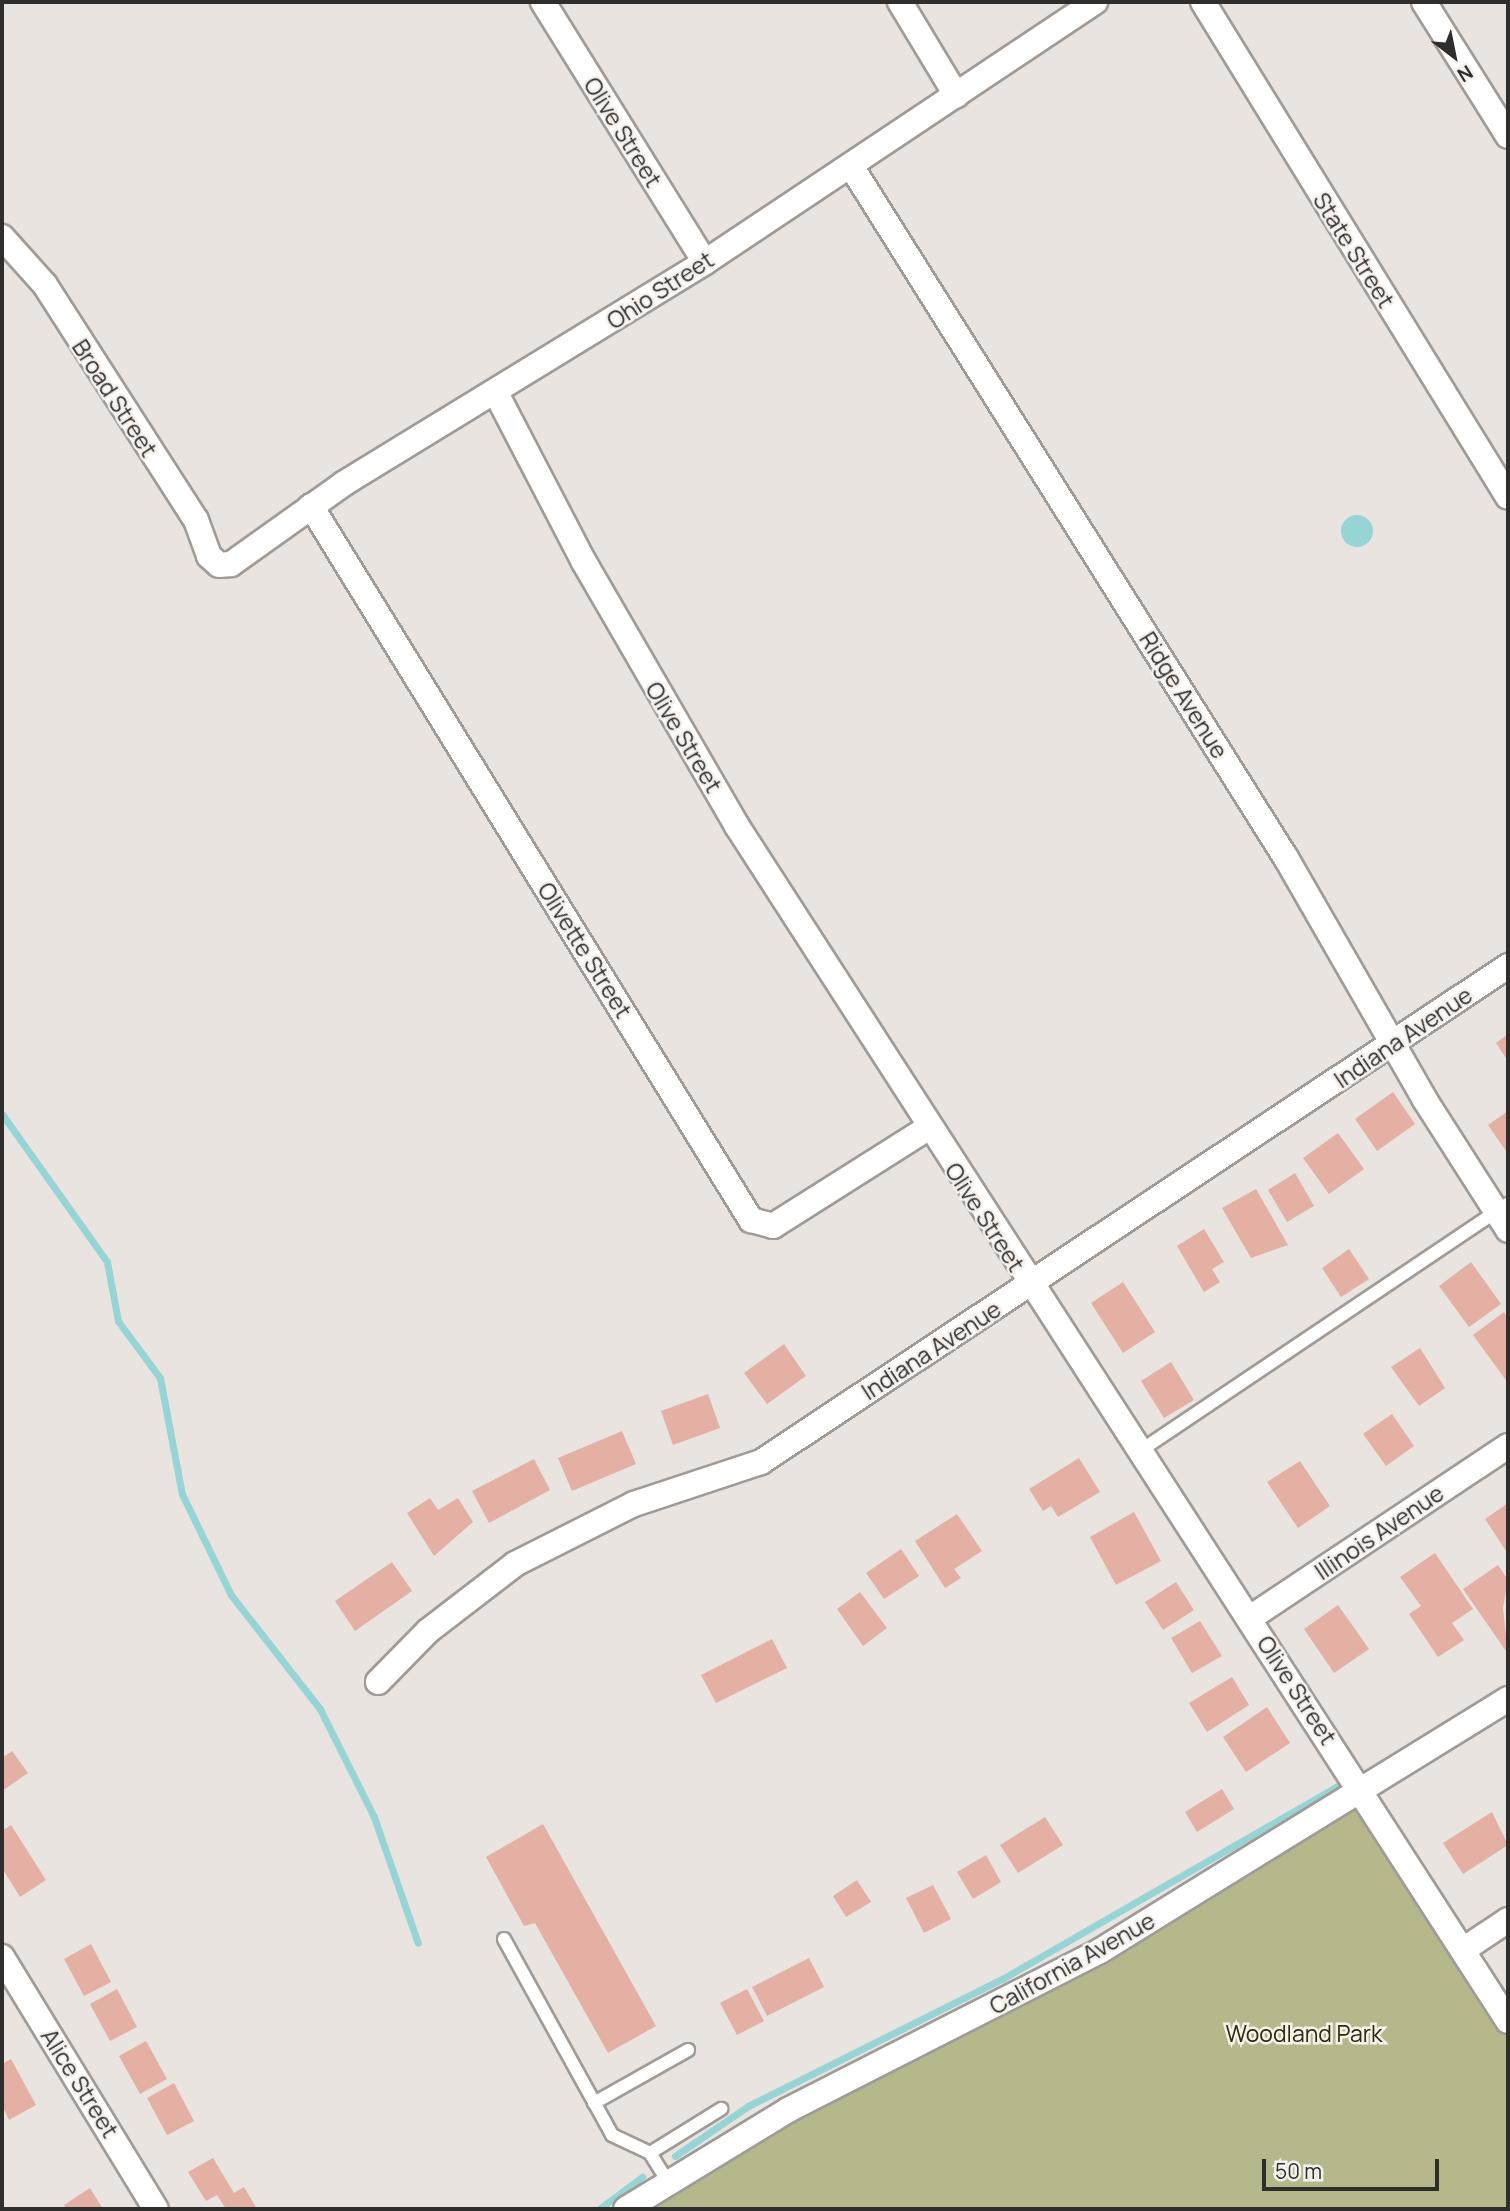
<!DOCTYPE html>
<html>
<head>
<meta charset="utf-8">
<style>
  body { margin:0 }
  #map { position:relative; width:1510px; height:2211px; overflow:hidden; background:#e9e4e0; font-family:Manrope,sans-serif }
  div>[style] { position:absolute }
  .green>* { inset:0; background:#b6b88b }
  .water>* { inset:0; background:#96d4d5 }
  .round { border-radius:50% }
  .stream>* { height:7px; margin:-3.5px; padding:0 3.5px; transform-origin:3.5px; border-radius:3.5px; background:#96d4d5 }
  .building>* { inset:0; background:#e3b0a3 }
  .roads { filter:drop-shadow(2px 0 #a09b97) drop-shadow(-2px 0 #a09b97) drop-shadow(0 2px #a09b97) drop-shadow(0 -2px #a09b97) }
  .lane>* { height:12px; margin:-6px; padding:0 6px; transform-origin:6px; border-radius:6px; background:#fff }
  .street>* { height:24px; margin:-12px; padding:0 12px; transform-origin:12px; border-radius:12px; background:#fff }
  span { translate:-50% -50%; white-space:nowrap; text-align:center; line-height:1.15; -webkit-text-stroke:5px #f6f1ed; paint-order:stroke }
  .street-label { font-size:23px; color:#302e2d }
  .park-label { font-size:23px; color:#2c2c06 }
  .frame { position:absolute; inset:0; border:4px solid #302e2d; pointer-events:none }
  .north { position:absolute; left:1419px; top:21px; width:70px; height:70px; -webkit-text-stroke:5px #f6f1ed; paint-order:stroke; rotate:148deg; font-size:19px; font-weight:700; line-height:28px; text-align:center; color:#302e2d }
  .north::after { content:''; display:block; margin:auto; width:24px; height:32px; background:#302e2d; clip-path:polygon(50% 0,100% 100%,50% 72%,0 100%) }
  .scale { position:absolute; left:1262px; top:2159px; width:177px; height:32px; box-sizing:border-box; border:4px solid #302e2d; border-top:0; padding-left:9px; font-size:21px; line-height:24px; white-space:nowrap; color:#302e2d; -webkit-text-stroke:5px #f6f1ed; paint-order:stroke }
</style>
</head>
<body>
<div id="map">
  <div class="green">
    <div style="clip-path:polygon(1364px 1793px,1508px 2025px,1508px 2209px,635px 2209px)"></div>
  </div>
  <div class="water">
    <div class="round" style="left:1341px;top:515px;width:32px;height:32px"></div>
  </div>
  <div class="stream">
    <div style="left:2px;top:1114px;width:181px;rotate:54.6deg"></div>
    <div style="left:107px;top:1262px;width:60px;rotate:79.4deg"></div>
    <div style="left:118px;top:1321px;width:71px;rotate:53.6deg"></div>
    <div style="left:160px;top:1378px;width:118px;rotate:79.3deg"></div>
    <div style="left:182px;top:1494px;width:112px;rotate:64.1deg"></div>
    <div style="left:231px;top:1595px;width:145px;rotate:52deg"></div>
    <div style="left:320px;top:1709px;width:121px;rotate:63.4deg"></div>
    <div style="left:374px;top:1817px;width:133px;rotate:70.8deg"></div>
    <div style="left:675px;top:2156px;width:88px;rotate:-34.4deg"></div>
    <div style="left:748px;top:2106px;width:284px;rotate:-26.6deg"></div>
    <div style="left:1002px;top:1979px;width:387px;rotate:-29.9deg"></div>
    <div style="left:599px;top:2209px;width:54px;rotate:-36.7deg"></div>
  </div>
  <div class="building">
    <div style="clip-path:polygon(1508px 1034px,1508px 1061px,1496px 1043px)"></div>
    <div style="clip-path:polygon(1393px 1092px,1415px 1124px,1377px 1151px,1355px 1119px)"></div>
    <div style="clip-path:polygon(1508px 1111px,1508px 1154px,1488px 1125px)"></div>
    <div style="clip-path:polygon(1338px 1133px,1364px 1169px,1329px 1194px,1303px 1158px)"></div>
    <div style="clip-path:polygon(1295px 1173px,1314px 1206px,1287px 1222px,1268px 1190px)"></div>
    <div style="clip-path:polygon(1256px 1189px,1288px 1245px,1251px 1258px,1222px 1208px)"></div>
    <div style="clip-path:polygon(1204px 1229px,1224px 1262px,1212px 1269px,1220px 1282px,1204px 1292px,1177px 1246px)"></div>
    <div style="clip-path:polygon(1349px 1249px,1369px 1279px,1341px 1297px,1322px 1268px)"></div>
    <div style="clip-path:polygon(1471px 1262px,1501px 1304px,1469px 1327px,1439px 1286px)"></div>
    <div style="clip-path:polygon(1123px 1282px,1155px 1332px,1123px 1353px,1091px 1303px)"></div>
    <div style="clip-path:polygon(1504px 1312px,1508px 1318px,1508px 1383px,1473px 1335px)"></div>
    <div style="clip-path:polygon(784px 1344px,806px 1376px,767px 1404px,744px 1373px)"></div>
    <div style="clip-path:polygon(1420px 1348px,1445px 1388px,1419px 1406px,1391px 1367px)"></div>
    <div style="clip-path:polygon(1171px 1362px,1194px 1400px,1164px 1418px,1141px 1381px)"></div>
    <div style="clip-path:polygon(708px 1394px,720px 1428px,673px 1445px,661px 1411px)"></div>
    <div style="clip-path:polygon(1392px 1414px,1414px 1446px,1386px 1466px,1363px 1434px)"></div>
    <div style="clip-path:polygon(622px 1431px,636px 1464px,572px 1491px,558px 1458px)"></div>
    <div style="clip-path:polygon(1079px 1458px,1100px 1492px,1058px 1517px,1051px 1506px,1043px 1511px,1029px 1489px)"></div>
    <div style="clip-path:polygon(534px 1459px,550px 1490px,489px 1523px,472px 1491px)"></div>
    <div style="clip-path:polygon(1300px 1461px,1330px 1506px,1298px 1528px,1267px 1482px)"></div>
    <div style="clip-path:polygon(430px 1498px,438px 1510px,458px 1498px,473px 1522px,434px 1556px,407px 1513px)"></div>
    <div style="clip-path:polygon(1508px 1503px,1508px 1554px,1485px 1519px)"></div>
    <div style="clip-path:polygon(1134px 1512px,1161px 1561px,1116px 1585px,1090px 1537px)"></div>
    <div style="clip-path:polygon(957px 1514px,982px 1551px,954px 1569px,961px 1578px,945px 1588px,915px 1541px)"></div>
    <div style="clip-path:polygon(901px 1549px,919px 1576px,884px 1599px,866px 1573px)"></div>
    <div style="clip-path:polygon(1435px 1553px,1473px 1609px,1452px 1623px,1464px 1640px,1438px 1657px,1409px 1614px,1421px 1606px,1400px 1577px)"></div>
    <div style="clip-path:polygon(392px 1562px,412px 1591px,355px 1631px,335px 1601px)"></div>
    <div style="clip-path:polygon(1498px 1565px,1508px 1580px,1503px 1608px,1508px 1654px,1463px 1589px)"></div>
    <div style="clip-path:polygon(1176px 1582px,1194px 1610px,1163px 1630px,1145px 1602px)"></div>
    <div style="clip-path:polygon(860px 1592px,887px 1628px,863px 1646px,837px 1609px)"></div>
    <div style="clip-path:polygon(1338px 1605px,1369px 1649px,1334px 1673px,1304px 1629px)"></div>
    <div style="clip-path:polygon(1200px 1621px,1222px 1656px,1192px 1673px,1171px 1638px)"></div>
    <div style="clip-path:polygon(772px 1639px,787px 1668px,716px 1703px,701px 1675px)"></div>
    <div style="clip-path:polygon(1232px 1677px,1249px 1705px,1207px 1732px,1189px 1703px)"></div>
    <div style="clip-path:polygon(1267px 1707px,1290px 1743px,1246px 1772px,1223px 1737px)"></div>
    <div style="clip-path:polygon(12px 1751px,28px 1773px,2px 1791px,2px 1758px)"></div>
    <div style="clip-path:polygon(1222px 1789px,1234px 1809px,1197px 1832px,1185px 1812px)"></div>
    <div style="clip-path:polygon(1492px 1812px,1508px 1845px,1463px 1874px,1443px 1843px)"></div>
    <div style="clip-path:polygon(1045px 1817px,1063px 1845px,1018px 1873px,1000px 1845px)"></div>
    <div style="clip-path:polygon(543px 1824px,656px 2026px,608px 2053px,535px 1923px,524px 1926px,486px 1857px)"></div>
    <div style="clip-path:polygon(11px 1825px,46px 1880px,20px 1897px,2px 1868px,2px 1831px)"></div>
    <div style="clip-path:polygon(986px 1855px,1001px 1882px,973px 1899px,957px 1872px)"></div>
    <div style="clip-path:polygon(857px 1880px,871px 1902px,846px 1917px,833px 1896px)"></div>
    <div style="clip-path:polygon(933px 1885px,951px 1919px,924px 1933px,906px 1898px)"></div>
    <div style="clip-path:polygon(91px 1944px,111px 1982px,84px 1996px,64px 1959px)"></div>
    <div style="clip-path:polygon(809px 1958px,824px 1987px,767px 2016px,752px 1987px)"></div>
    <div style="clip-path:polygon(117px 1989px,137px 2027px,110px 2041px,90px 2004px)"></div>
    <div style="clip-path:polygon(747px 1989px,764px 2021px,737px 2035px,720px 2003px)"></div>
    <div style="clip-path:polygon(146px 2041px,167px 2079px,140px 2094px,119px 2056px)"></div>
    <div style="clip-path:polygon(11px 2059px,36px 2105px,9px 2120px,2px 2105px,2px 2064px)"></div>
    <div style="clip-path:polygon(174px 2083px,194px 2121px,167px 2135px,147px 2098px)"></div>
    <div style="clip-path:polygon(213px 2158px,234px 2193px,244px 2187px,257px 2209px,226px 2209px,217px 2195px,206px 2201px,188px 2172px)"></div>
    <div style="clip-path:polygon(90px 2188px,103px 2209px,67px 2209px,64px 2205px)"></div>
  </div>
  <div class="roads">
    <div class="lane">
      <div style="left:1140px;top:1451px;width:443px;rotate:-33.9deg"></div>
      <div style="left:504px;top:1939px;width:224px;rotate:61.1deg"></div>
      <div style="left:612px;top:2135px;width:42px;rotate:25.3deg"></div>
      <div style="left:650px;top:2153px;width:34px;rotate:58deg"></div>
      <div style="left:594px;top:2103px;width:108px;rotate:-29.4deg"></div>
      <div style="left:650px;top:2153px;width:84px;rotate:-31.8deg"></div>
    </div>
    <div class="street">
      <div style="left:543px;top:2px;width:306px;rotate:58.1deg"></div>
      <div style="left:900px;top:2px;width:109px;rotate:58.9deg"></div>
      <div style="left:1203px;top:2px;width:581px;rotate:58.36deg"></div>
      <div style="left:1424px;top:2px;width:158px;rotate:57.9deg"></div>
      <div style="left:851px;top:166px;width:817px;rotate:57.85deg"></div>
      <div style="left:1286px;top:858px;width:279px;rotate:60.1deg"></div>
      <div style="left:1425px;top:1100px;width:154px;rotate:57.4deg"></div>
      <div style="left:2px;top:237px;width:64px;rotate:48.1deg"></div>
      <div style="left:45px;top:285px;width:279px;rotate:57.3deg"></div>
      <div style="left:196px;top:520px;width:38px;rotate:70deg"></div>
      <div style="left:209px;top:556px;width:13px;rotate:42deg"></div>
      <div style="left:219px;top:565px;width:12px;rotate:-5deg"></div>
      <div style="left:231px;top:564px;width:138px;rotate:-35.5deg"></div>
      <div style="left:343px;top:484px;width:425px;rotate:-31.5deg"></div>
      <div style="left:705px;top:262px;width:469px;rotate:-33.7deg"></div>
      <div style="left:496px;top:393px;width:191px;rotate:62.5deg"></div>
      <div style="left:584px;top:562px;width:305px;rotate:59.9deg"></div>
      <div style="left:737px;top:826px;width:1422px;rotate:57.17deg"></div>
      <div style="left:311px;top:506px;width:839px;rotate:58.36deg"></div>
      <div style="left:751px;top:1220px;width:23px;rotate:15deg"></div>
      <div style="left:773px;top:1226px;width:183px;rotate:-32.3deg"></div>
      <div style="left:1250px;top:1618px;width:310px;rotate:-33.7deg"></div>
      <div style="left:378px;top:1682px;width:71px;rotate:-45.6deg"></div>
      <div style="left:428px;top:1631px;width:110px;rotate:-37.6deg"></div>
      <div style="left:515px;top:1564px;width:133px;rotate:-26.8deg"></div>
      <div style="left:634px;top:1504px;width:134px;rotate:-18.3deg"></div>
      <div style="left:761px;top:1462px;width:897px;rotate:-33.58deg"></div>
      <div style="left:1463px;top:1950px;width:54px;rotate:-33.7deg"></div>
      <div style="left:2px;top:1957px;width:295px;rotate:58.6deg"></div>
      <div style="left:626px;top:2209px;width:190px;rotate:-31.4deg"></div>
      <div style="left:788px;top:2110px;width:350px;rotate:-27deg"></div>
      <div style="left:1100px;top:1951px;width:480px;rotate:-31.7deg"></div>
    </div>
  </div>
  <div class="street-label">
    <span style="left:623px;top:132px;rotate:58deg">Olive Street</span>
    <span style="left:1354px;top:250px;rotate:58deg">State Street</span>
    <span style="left:660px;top:290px;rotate:-33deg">Ohio Street</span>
    <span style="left:115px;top:398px;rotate:57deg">Broad Street</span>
    <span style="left:1184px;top:695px;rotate:58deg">Ridge Avenue</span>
    <span style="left:684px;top:737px;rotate:59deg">Olive Street</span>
    <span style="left:585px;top:950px;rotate:58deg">Olivette Street</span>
    <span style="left:1403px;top:1037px;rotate:-34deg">Indiana Avenue</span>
    <span style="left:985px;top:1217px;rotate:57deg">Olive Street</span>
    <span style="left:931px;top:1350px;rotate:-33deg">Indiana Avenue</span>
    <span style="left:1379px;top:1532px;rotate:-34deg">Illinois Avenue</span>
    <span style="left:1297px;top:1690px;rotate:57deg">Olive Street</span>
    <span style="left:1072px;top:1963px;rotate:-29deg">California Avenue</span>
    <span style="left:80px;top:2083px;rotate:58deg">Alice Street</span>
  </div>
  <div class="park-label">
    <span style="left:1304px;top:2033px">Woodland Park</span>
  </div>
  <div class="frame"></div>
  <div class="north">N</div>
  <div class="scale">50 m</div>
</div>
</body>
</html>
